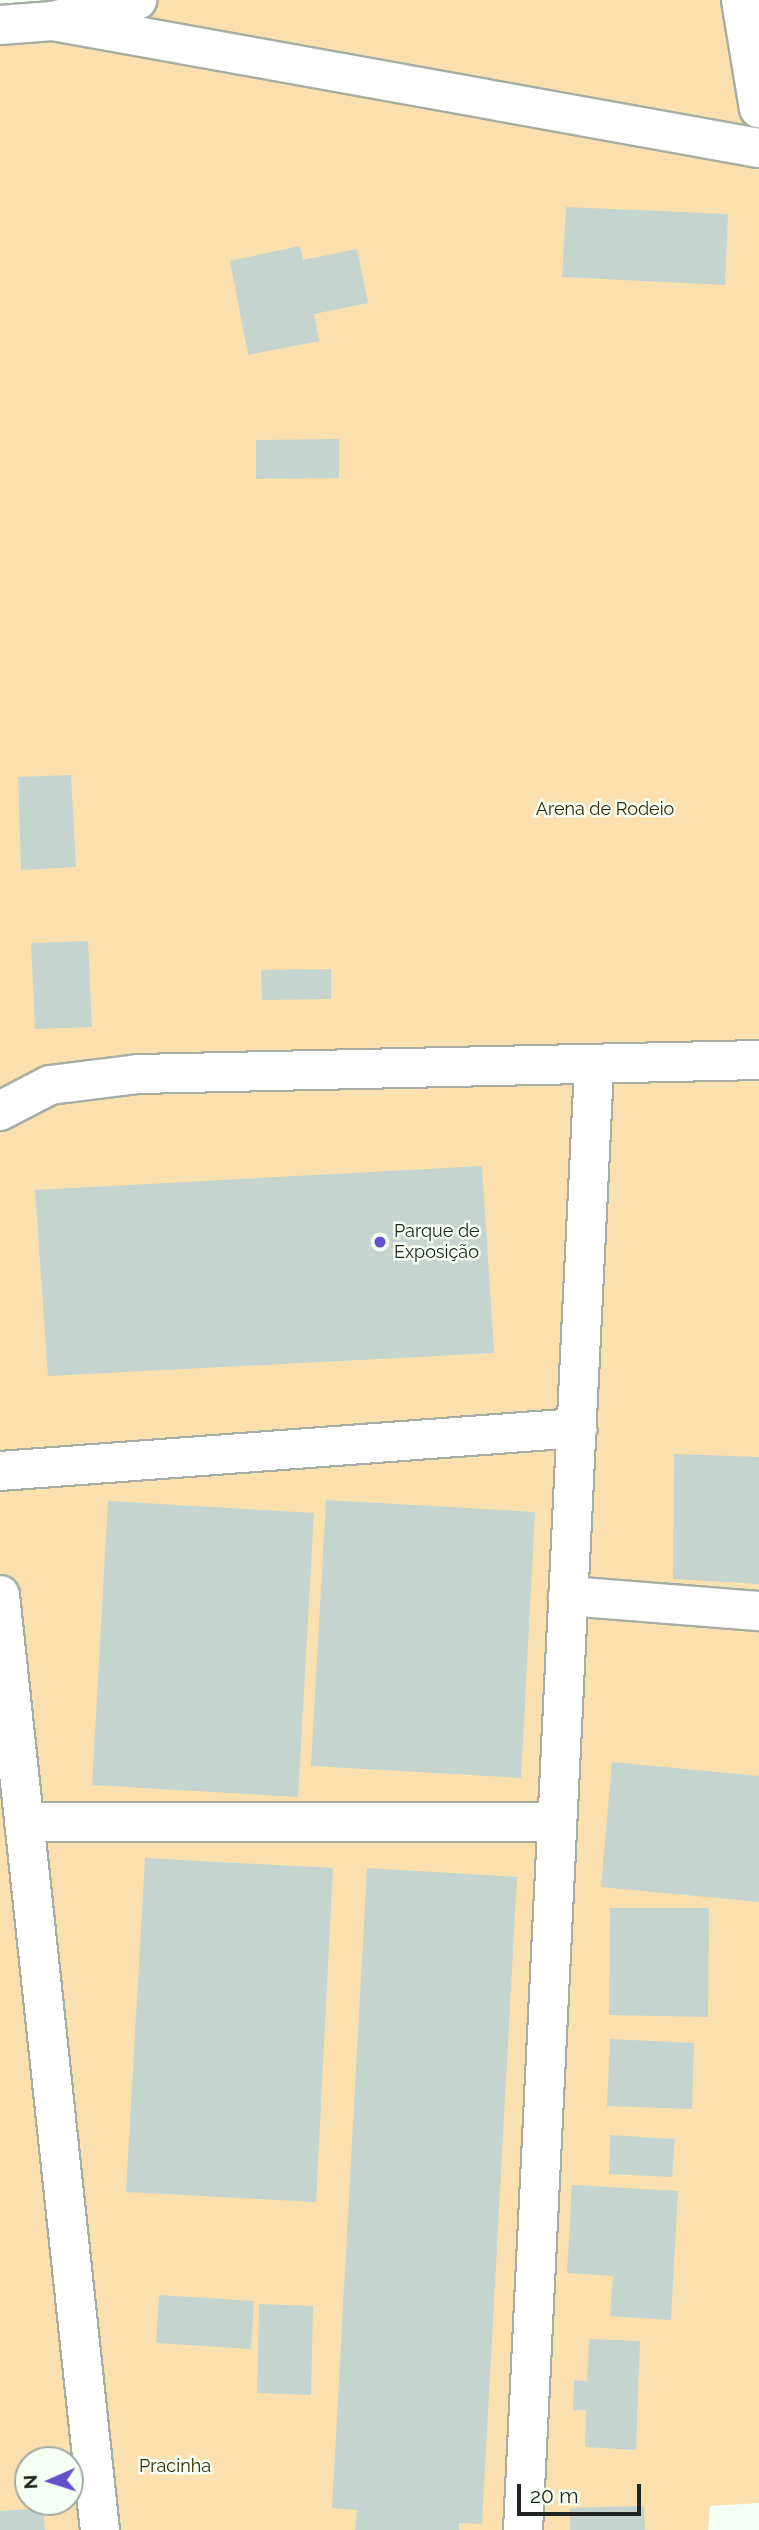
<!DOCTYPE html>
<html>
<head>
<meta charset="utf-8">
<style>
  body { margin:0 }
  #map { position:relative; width:759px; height:2530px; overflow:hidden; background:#f5fff4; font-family:Raleway,sans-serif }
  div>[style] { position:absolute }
  .green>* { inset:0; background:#fae0ae }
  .building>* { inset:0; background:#c5d4ce }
  .roads { filter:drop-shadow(2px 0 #a6aea4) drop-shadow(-2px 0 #a6aea4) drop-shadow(0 2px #a6aea4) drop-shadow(0 -2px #a6aea4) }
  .minor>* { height:38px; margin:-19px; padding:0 19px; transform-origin:19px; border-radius:19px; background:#fff }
  .dots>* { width:19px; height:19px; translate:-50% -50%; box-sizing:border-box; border:4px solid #f5fff4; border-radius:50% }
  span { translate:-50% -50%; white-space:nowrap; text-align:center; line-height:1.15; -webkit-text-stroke:5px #f5fff4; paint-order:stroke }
  .park-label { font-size:18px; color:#3a2a04 }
  .poi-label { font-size:18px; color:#212521 }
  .left { translate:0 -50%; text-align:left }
  .north { position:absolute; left:14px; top:2446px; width:70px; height:70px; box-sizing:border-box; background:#f5fff4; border:2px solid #a0a8a0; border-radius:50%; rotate:267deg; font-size:19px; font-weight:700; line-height:28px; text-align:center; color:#212521 }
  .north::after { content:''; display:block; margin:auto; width:24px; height:32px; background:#6150c9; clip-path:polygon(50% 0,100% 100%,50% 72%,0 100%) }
  .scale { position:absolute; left:517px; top:2484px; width:124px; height:32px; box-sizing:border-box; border:4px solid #212521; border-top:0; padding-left:9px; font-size:21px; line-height:24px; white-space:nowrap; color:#212521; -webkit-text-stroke:5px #f5fff4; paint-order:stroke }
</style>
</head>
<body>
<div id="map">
  <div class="green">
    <div style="clip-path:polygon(evenodd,137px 0,759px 0,759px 2503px,710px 2506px,708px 2530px,0 2530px,0 25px,137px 0,28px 2460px,70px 2460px,70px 2502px,28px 2502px,28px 2460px)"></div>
  </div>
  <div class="building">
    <div style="clip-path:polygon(566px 207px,728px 214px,725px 285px,562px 277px)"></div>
    <div style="clip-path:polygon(300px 246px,303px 260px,357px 249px,368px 303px,314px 314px,319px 341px,248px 355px,230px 261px)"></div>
    <div style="clip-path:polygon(339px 439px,339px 478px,256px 479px,256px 440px)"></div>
    <div style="clip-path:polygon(71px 775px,76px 867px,21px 870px,18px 777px)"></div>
    <div style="clip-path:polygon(88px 941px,92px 1027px,35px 1029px,31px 943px)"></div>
    <div style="clip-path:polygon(331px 969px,331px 999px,262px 1000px,261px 970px)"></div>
    <div style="clip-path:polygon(482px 1166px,494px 1353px,48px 1376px,35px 1190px)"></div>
    <div style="clip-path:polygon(674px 1454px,759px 1457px,759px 1584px,673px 1579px)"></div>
    <div style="clip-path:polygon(326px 1500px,535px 1512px,521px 1778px,311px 1766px)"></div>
    <div style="clip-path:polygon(108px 1501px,314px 1513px,298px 1797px,92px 1785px)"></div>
    <div style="clip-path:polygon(612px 1762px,759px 1776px,759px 1902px,601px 1887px)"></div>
    <div style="clip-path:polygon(145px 1858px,333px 1868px,316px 2202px,126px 2192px)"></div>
    <div style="clip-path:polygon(367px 1868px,517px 1877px,482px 2524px,459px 2523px,459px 2530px,355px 2530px,357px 2510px,332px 2508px)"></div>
    <div style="clip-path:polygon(610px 1908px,709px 1908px,708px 2017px,609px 2015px)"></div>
    <div style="clip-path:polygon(610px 2039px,694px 2043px,692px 2109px,607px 2106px)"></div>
    <div style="clip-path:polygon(610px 2135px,675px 2139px,672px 2177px,609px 2174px)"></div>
    <div style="clip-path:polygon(572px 2185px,678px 2191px,671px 2320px,610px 2316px,613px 2276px,567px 2273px)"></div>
    <div style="clip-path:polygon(159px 2295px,254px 2301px,251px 2349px,156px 2343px)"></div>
    <div style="clip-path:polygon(259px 2304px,313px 2306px,311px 2395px,257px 2393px)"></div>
    <div style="clip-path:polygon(589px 2339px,640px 2341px,636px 2450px,585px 2447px,586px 2410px,573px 2410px,574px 2380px,587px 2381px)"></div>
    <div style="clip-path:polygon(644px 2506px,645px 2530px,570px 2530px,570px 2508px)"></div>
    <div style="clip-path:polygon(43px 2508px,45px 2530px,0 2530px,0 2511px)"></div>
  </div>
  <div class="roads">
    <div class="minor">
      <div style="left:741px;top:0;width:110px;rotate:80.6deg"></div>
      <div style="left:53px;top:21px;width:717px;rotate:10.2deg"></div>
      <div style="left:0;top:25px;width:53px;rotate:-4.3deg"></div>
      <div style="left:53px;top:21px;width:87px;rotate:-14deg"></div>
      <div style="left:0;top:1111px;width:56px;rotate:-27.5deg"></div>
      <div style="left:50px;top:1085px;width:89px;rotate:-7.1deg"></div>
      <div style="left:138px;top:1074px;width:621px;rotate:-1.29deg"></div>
      <div style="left:0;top:1471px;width:579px;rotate:-4.26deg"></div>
      <div style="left:0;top:1595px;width:940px;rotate:83.9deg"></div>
      <div style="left:568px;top:1596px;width:192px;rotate:4.5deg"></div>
      <div style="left:24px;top:1822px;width:533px"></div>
      <div style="left:523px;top:2530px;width:1464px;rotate:-87.22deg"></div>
    </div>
  </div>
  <div class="dots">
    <div style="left:380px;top:1242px;background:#6150c9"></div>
  </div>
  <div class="park-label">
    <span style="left:605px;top:809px">Arena de Rodeio</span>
    <span style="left:175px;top:2466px">Pracinha</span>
  </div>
  <div class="poi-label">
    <span class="left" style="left:394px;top:1242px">Parque de<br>Exposição</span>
  </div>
  <div class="north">N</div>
  <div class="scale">20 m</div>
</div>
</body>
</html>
